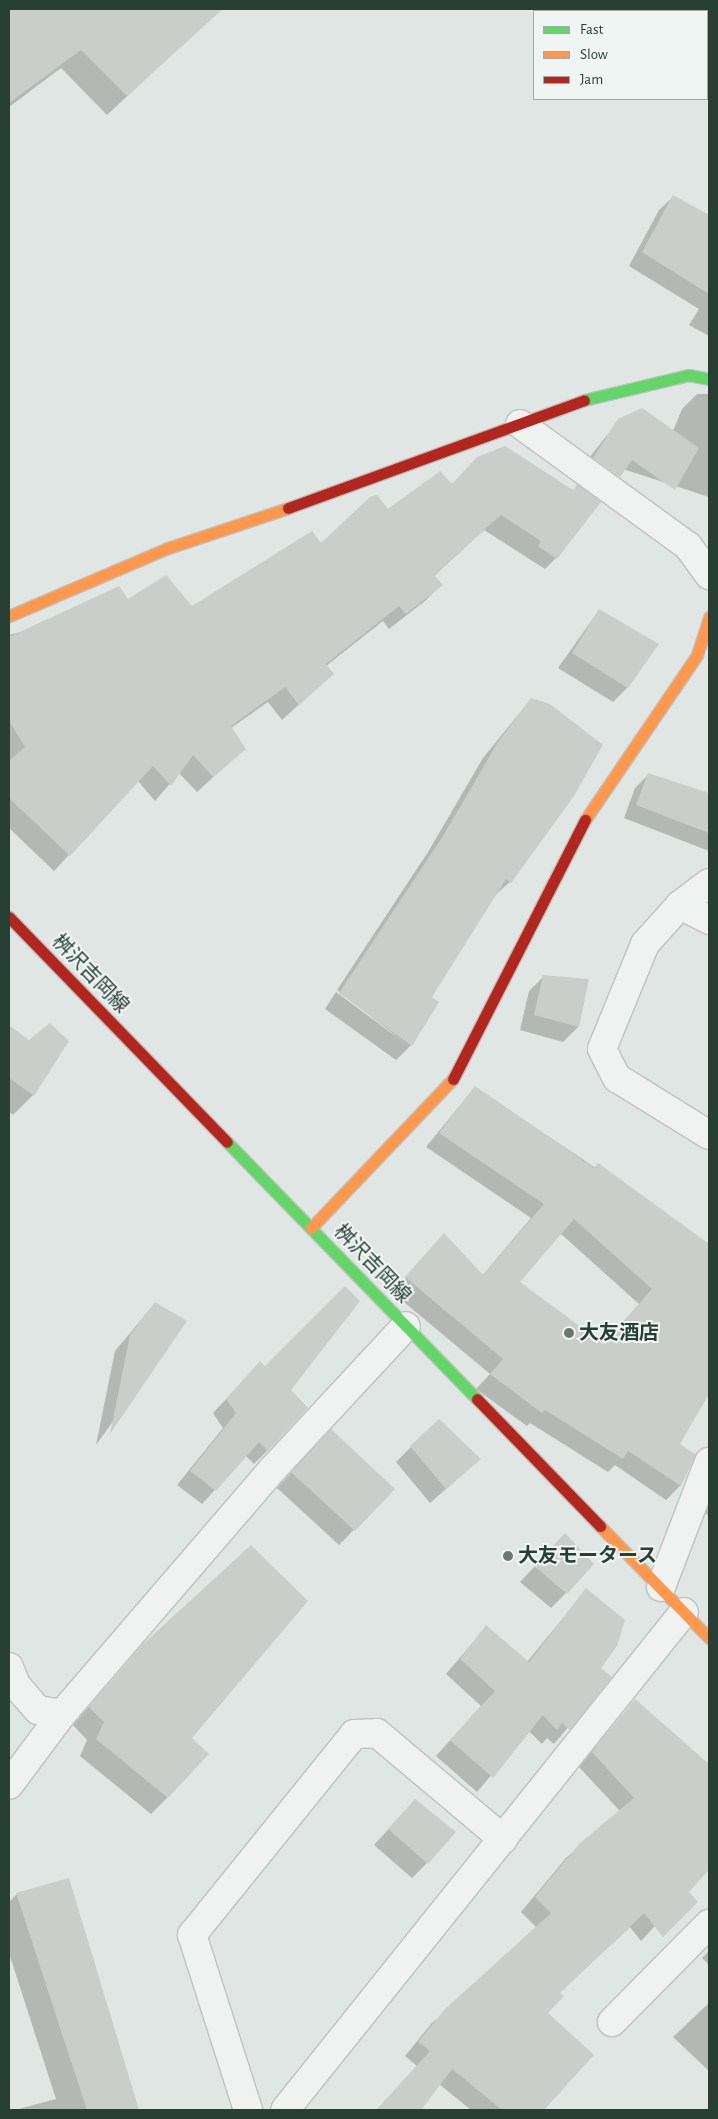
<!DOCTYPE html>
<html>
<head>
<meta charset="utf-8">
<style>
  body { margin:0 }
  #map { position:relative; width:718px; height:2119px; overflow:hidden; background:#e0e6e3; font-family:"Alegreya Sans","Noto Sans JP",sans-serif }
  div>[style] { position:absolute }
  .shadow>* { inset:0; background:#0003 }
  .building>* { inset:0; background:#c9cecb }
  .roads { filter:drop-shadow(1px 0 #bdc2c0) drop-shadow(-1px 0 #bdc2c0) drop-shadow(0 1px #bdc2c0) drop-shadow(0 -1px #bdc2c0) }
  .street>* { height:28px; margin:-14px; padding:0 14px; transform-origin:14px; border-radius:14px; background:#f0f2f1 }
  .fast>* { height:11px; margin:-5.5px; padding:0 5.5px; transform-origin:5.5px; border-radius:5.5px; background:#63d668 }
  .slow>* { height:11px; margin:-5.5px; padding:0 5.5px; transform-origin:5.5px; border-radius:5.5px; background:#ff974d }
  .jam>* { height:11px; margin:-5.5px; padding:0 5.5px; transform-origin:5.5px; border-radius:5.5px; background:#b3261e }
  .dots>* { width:14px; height:14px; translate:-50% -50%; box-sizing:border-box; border:2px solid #eef5f2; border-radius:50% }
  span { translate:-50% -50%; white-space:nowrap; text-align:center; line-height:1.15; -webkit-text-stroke:4px #eef5f2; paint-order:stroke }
  .street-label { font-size:20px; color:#283f36 }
  .poi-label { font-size:20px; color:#283f36; font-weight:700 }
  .left { translate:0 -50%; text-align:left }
  .frame { position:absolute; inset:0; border:10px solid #283f36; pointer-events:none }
  .legend { position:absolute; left:533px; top:10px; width:175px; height:90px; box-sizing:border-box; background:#eef5f2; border:1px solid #9faca7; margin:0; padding:6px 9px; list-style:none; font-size:15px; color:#283f36 }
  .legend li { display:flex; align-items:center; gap:10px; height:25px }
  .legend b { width:25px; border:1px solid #9faca7 }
</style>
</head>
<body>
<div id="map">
  <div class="shadow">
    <div style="clip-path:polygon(9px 9px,221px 9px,107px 115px,61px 68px,9px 107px)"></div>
    <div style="clip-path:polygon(673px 197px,709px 216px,709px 336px,689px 325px,699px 309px,629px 266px,659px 210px)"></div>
    <div style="clip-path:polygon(697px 394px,709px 394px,709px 497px,589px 458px,619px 420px,673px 431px,682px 409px)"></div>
    <div style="clip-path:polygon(462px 474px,561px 553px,545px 569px,484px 530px,434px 576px,441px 585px,425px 601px,389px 629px,383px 621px,326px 666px,316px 689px,282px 720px,268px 702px,231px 728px,244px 749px,197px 792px,179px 773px,155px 801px,138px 781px,54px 871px,9px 828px,9px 635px,128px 601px,191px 607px,388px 510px,451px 485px)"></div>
    <div style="clip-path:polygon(599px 610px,628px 687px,613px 702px,558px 668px)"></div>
    <div style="clip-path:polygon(531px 699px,510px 882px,494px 896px,430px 998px,438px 1003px,411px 1045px,396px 1060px,325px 1009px,336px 992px,409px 1046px,337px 990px,428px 852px,483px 758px)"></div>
    <div style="clip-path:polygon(648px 775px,709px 794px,709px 851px,624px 818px,635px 788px)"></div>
    <div style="clip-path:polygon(544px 976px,578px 1027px,563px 1042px,520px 1030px,529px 991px)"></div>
    <div style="clip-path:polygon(9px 1026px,29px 1041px,68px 1041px,33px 1095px,13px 1115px,9px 1112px)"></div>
    <div style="clip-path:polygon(evenodd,475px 1087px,709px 1244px,709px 1318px,683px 1343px,709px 1357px,709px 1391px,679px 1444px,694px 1455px,680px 1486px,666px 1500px,615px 1465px,608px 1472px,530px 1423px,527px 1426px,476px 1389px,490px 1374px,392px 1292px,444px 1235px,482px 1276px,531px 1218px,426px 1147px,475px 1087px,560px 1233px,639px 1304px,603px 1345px,518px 1282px,560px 1233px)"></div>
    <div style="clip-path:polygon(155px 1303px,185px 1321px,96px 1445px,115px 1351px)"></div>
    <div style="clip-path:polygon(247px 1377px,290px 1390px,268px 1450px,254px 1464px,246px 1456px,202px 1504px,177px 1485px,223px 1428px,213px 1413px)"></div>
    <div style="clip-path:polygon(316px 1446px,394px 1489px,339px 1545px,277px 1488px)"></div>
    <div style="clip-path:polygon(411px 1447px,480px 1459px,430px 1503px,396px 1462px)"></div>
    <div style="clip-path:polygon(709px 1507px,709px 1516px,705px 1513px)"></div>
    <div style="clip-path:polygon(550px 1550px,566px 1593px,551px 1608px,520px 1582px)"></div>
    <div style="clip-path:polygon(586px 1590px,600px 1668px,610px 1677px,554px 1744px,547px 1738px,542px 1744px,529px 1731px,477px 1792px,436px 1756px,481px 1706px,446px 1674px,486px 1627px,527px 1662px)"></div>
    <div style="clip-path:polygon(144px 1644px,190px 1738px,168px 1797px,151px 1814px,80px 1756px,87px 1740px,73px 1725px)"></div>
    <div style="clip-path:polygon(635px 1700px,709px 1766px,709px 1868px,641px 1941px,630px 1927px,559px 1993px,546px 2013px,592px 2055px,543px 2110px,471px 2110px,439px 2084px,419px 2110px,377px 2110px,417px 2066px,405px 2056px,431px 2024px,537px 1928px,521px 1912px,566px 1858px,620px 1811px,579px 1767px)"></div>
    <div style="clip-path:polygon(415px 1800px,427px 1863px,412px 1878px,374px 1845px)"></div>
    <div style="clip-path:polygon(68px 1880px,138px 2110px,15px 2110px,56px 2099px,9px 1953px,9px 1902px,17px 1894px)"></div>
    <div style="clip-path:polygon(709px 1951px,709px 1965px,702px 1958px)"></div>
    <div style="clip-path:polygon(709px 2003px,709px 2071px,673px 2037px)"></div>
  </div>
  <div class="building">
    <div style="clip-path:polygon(9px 9px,223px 9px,127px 96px,81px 50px,9px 103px)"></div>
    <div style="clip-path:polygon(673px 195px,709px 215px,709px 294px,642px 252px)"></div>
    <div style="clip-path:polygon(642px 408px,699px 448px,675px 490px,632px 460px,620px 477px,593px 458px,618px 419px)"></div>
    <div style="clip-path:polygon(505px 446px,573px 490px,577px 484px,601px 502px,557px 559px,538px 546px,541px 541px,501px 515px,434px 575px,443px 585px,406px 614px,399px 606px,326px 664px,334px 674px,299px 705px,285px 687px,231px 726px,246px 749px,213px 777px,193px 755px,171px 786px,153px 766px,70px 856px,9px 798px,9px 761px,25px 747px,9px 721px,9px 637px,119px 586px,128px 599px,166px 575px,192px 606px,312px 531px,321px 543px,370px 497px,377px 495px,388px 509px,440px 471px,452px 484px,477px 457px)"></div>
    <div style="clip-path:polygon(599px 609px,659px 644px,628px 688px,572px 653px)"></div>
    <div style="clip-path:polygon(531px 698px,550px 704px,603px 745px,574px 796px,511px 883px,506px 879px,432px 997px,439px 1002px,412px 1046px,339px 993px,443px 836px,498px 742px)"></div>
    <div style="clip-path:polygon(648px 773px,709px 793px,709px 833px,636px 805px)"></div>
    <div style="clip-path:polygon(543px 975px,589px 979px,579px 1027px,534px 1015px)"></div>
    <div style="clip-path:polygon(50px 1023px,69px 1041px,34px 1096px,9px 1078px,9px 1025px,29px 1040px)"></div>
    <div style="clip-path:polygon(evenodd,475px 1086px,594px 1168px,598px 1163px,709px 1244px,709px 1394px,680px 1444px,696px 1455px,681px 1486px,628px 1451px,623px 1459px,545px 1410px,542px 1413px,490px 1374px,503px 1359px,405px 1277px,444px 1233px,483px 1275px,544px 1204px,439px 1133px,475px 1086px,574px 1219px,652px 1289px,604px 1344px,520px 1282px,574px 1219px)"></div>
    <div style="clip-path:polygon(345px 1286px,360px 1301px,291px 1390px,308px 1408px,268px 1451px,259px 1442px,216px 1491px,190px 1471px,236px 1413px,226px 1399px,260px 1361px,265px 1366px)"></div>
    <div style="clip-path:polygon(155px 1302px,187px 1321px,110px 1434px,130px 1335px)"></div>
    <div style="clip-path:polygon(439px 1419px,481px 1459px,446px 1489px,410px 1446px)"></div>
    <div style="clip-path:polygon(331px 1429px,395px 1489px,355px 1531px,291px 1472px)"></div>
    <div style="clip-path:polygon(565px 1533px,594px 1564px,567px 1594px,534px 1566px)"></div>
    <div style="clip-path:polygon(251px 1545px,308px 1601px,192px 1738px,209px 1754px,168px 1798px,96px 1739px,104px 1722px,89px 1707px,143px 1644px)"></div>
    <div style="clip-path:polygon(586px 1588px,625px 1620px,617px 1646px,601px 1668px,612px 1677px,570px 1730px,562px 1723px,557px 1730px,543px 1715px,493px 1778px,450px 1740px,495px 1691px,460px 1659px,486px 1625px,529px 1662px)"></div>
    <div style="clip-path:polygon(635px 1699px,709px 1764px,709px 1870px,689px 1892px,698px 1902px,663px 1937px,644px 1913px,560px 1993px,564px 1996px,548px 2013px,594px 2055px,544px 2110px,502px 2110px,452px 2069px,421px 2110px,376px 2110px,430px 2051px,418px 2042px,445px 2009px,551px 1913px,535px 1897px,580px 1843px,634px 1798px,592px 1752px)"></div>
    <div style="clip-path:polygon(415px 1799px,456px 1832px,428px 1864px,388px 1829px)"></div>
    <div style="clip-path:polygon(69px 1878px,139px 2110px,87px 2110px,16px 1893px)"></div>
  </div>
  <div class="roads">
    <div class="street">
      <div style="left:520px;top:424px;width:208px;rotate:36deg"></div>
      <div style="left:688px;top:546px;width:36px;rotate:54deg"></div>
      <div style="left:709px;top:883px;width:36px;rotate:143deg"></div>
      <div style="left:680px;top:905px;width:52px;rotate:131.9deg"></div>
      <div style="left:645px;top:944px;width:113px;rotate:112.3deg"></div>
      <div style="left:602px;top:1049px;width:33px;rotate:63deg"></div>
      <div style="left:617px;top:1078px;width:108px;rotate:31.8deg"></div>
      <div style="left:680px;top:905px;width:33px;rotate:27deg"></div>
      <div style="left:661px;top:1587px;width:134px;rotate:-69deg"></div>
      <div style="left:9px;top:1667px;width:19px;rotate:69deg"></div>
      <div style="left:16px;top:1685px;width:33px;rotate:49deg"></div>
      <div style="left:38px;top:1710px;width:24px;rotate:9deg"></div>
      <div style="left:9px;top:1785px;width:89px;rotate:-53.3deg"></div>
      <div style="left:62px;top:1714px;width:323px;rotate:-49.3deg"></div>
      <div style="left:273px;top:1469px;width:195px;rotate:-47.1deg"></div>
      <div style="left:612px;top:2022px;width:138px;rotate:-45.3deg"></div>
      <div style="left:248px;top:2110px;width:184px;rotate:-107.7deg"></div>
      <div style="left:192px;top:1935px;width:258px;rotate:-51.1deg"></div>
      <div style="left:354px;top:1734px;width:23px;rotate:-2deg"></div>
      <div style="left:377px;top:1733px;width:165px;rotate:40.1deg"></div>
      <div style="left:285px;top:2110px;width:638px;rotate:-51.3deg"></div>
    </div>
    <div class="fast">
      <div style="left:584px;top:400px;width:108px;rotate:-13.4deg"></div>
      <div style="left:689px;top:375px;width:20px;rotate:11deg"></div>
      <div style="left:227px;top:1142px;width:359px;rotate:45.8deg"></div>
    </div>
    <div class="slow">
      <div style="left:9px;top:616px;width:173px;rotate:-23.2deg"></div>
      <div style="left:168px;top:548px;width:126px;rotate:-18.4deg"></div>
      <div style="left:585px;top:820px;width:199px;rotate:-55.8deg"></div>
      <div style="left:697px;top:655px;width:40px;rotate:-72deg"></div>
      <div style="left:311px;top:1228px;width:206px;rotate:-46.4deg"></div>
      <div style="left:600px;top:1526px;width:156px;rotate:45.8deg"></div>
    </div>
    <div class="jam">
      <div style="left:288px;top:508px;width:315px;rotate:-20deg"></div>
      <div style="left:9px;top:917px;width:313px;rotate:45.9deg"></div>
      <div style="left:453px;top:1079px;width:291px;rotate:-63deg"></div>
      <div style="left:477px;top:1399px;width:177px;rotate:45.9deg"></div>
    </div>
  </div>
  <div class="dots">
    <div style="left:569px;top:1333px;background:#687973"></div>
    <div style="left:508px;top:1556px;background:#687973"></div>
  </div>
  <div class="street-label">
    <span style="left:90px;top:974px;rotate:46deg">桝沢吉岡線</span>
    <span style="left:372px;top:1264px;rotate:46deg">桝沢吉岡線</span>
  </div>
  <div class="poi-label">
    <span class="left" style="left:579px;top:1333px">大友酒店</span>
    <span class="left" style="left:518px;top:1556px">大友モータース</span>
  </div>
  <div class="frame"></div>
  <ul class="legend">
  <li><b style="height:6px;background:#63d668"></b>Fast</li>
  <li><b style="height:6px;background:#ff974d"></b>Slow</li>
  <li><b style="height:6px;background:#b3261e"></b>Jam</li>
  </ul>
</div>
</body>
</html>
